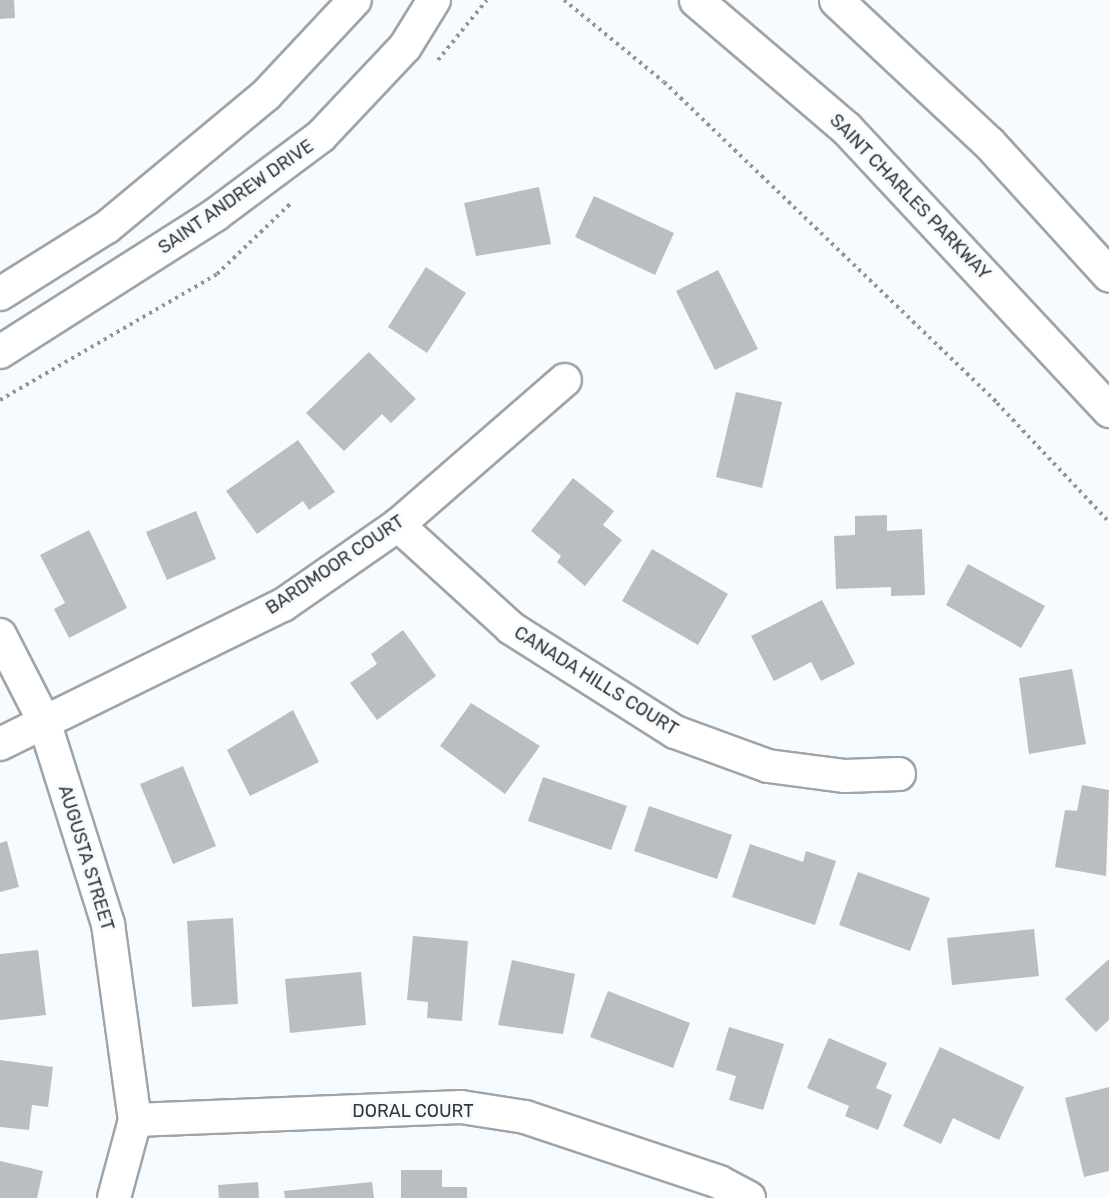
<!DOCTYPE html>
<html>
<head>
<meta charset="utf-8">
<style>
  body { margin:0 }
  #map { position:relative; width:1109px; height:1198px; overflow:hidden; background:#f5fbfe; font-family:Rubik,sans-serif }
  div>[style] { position:absolute }
  .building>* { inset:0; background:#babdc2 }
  .path>* { height:4px; margin-top:-2px; transform-origin:0; background:repeating-linear-gradient(90deg,#919698 0 3px,transparent 0 7.5px) }
  .roads { filter:drop-shadow(2px 0 #9fa4a8) drop-shadow(-2px 0 #9fa4a8) drop-shadow(0 2px #9fa4a8) drop-shadow(0 -2px #9fa4a8) }
  .minor>* { height:32px; margin:-16px; padding:0 16px; transform-origin:16px; border-radius:16px; background:#fff }
  .primary>* { height:33px; margin:-16.5px; padding:0 16.5px; transform-origin:16.5px; border-radius:16.5px; background:#fff }
  span { translate:-50% -50%; white-space:nowrap; text-align:center; line-height:1.15; -webkit-text-stroke:6px #f5fbfe; paint-order:stroke }
  .street-label { font-size:18px; color:#343738 }
</style>
</head>
<body>
<div id="map">
  <div class="building">
    <div style="clip-path:polygon(0 0,14px 0,15px 18px,0 19px)"></div>
    <div style="clip-path:polygon(539px 187px,551px 244px,476px 256px,464px 203px)"></div>
    <div style="clip-path:polygon(594px 196px,674px 233px,655px 275px,575px 237px)"></div>
    <div style="clip-path:polygon(426px 267px,466px 293px,427px 353px,388px 327px)"></div>
    <div style="clip-path:polygon(718px 270px,758px 349px,715px 370px,676px 291px)"></div>
    <div style="clip-path:polygon(369px 352px,416px 399px,391px 423px,382px 414px,344px 451px,306px 413px)"></div>
    <div style="clip-path:polygon(736px 392px,782px 402px,762px 488px,716px 477px)"></div>
    <div style="clip-path:polygon(298px 440px,335px 492px,309px 510px,303px 501px,257px 534px,226px 491px)"></div>
    <div style="clip-path:polygon(573px 478px,614px 511px,603px 525px,622px 540px,585px 586px,557px 562px,561px 556px,531px 531px)"></div>
    <div style="clip-path:polygon(196px 511px,216px 559px,167px 580px,146px 532px)"></div>
    <div style="clip-path:polygon(887px 515px,887px 531px,922px 529px,925px 595px,891px 596px,891px 587px,836px 589px,834px 536px,855px 535px,855px 516px)"></div>
    <div style="clip-path:polygon(89px 530px,127px 608px,69px 638px,54px 609px,65px 603px,40px 555px)"></div>
    <div style="clip-path:polygon(652px 549px,728px 594px,698px 645px,622px 601px)"></div>
    <div style="clip-path:polygon(968px 564px,1045px 606px,1021px 648px,946px 605px)"></div>
    <div style="clip-path:polygon(822px 600px,855px 664px,821px 681px,811px 662px,774px 681px,751px 636px)"></div>
    <div style="clip-path:polygon(403px 630px,436px 676px,377px 720px,350px 683px,377px 664px,371px 654px)"></div>
    <div style="clip-path:polygon(1072px 669px,1086px 744px,1029px 754px,1019px 678px)"></div>
    <div style="clip-path:polygon(471px 703px,540px 746px,505px 794px,440px 746px)"></div>
    <div style="clip-path:polygon(293px 710px,319px 762px,250px 796px,227px 750px)"></div>
    <div style="clip-path:polygon(183px 766px,216px 846px,173px 864px,140px 784px)"></div>
    <div style="clip-path:polygon(543px 777px,627px 806px,611px 850px,528px 821px)"></div>
    <div style="clip-path:polygon(1082px 785px,1109px 790px,1106px 876px,1055px 867px,1065px 810px,1077px 811px)"></div>
    <div style="clip-path:polygon(649px 806px,732px 835px,717px 879px,634px 851px)"></div>
    <div style="clip-path:polygon(7px 841px,19px 887px,0 892px,0 843px)"></div>
    <div style="clip-path:polygon(750px 844px,803px 862px,806px 851px,836px 861px,815px 925px,732px 897px)"></div>
    <div style="clip-path:polygon(858px 872px,930px 898px,910px 951px,839px 925px)"></div>
    <div style="clip-path:polygon(233px 918px,238px 1004px,192px 1007px,187px 921px)"></div>
    <div style="clip-path:polygon(1034px 929px,1039px 976px,952px 985px,947px 938px)"></div>
    <div style="clip-path:polygon(413px 936px,468px 941px,462px 1021px,427px 1018px,428px 1002px,407px 1000px)"></div>
    <div style="clip-path:polygon(38px 950px,46px 1015px,0 1020px,0 954px)"></div>
    <div style="clip-path:polygon(1109px 959px,1109px 1020px,1096px 1032px,1065px 999px)"></div>
    <div style="clip-path:polygon(512px 960px,575px 974px,563px 1034px,498px 1025px)"></div>
    <div style="clip-path:polygon(361px 972px,366px 1025px,290px 1033px,285px 979px)"></div>
    <div style="clip-path:polygon(608px 991px,690px 1023px,673px 1068px,590px 1037px)"></div>
    <div style="clip-path:polygon(729px 1027px,784px 1044px,763px 1110px,729px 1100px,736px 1076px,716px 1070px)"></div>
    <div style="clip-path:polygon(829px 1038px,887px 1063px,876px 1088px,892px 1095px,878px 1130px,845px 1116px,849px 1106px,807px 1088px)"></div>
    <div style="clip-path:polygon(940px 1047px,1024px 1087px,999px 1140px,953px 1118px,941px 1144px,903px 1126px)"></div>
    <div style="clip-path:polygon(0 1060px,53px 1067px,48px 1107px,32px 1105px,29px 1130px,0 1127px)"></div>
    <div style="clip-path:polygon(1109px 1087px,1109px 1171px,1084px 1177px,1065px 1098px)"></div>
    <div style="clip-path:polygon(0 1161px,43px 1171px,37px 1198px,0 1198px)"></div>
    <div style="clip-path:polygon(401px 1170px,442px 1170px,442px 1187px,467px 1187px,467px 1198px,401px 1198px)"></div>
    <div style="clip-path:polygon(258px 1182px,259px 1198px,219px 1198px,218px 1185px)"></div>
    <div style="clip-path:polygon(372px 1182px,374px 1198px,285px 1198px,284px 1191px)"></div>
  </div>
  <div class="path">
    <div style="left:564px;top:0;width:129px;rotate:39.4deg"></div>
    <div style="left:664px;top:82px;width:463px;rotate:43.9deg"></div>
    <div style="left:997px;top:403px;width:163px;rotate:46.7deg"></div>
    <div style="left:438px;top:60px;width:77px;rotate:-50.8deg"></div>
    <div style="left:0;top:400px;width:251px;rotate:-30.1deg"></div>
    <div style="left:217px;top:274px;width:103px;rotate:-43.8deg"></div>
  </div>
  <div class="roads">
    <div class="minor">
      <div style="left:0;top:294px;width:126px;rotate:-32.1deg"></div>
      <div style="left:107px;top:227px;width:207px;rotate:-39.7deg"></div>
      <div style="left:266px;top:95px;width:130px;rotate:-46.9deg"></div>
      <div style="left:0;top:352px;width:255px;rotate:-32.5deg"></div>
      <div style="left:215px;top:215px;width:132px;rotate:-36.7deg"></div>
      <div style="left:321px;top:136px;width:122px;rotate:-46.7deg"></div>
      <div style="left:405px;top:47px;width:55px;rotate:-58.3deg"></div>
      <div style="left:398px;top:525px;width:153px;rotate:42.3deg"></div>
      <div style="left:511px;top:628px;width:194px;rotate:32.4deg"></div>
      <div style="left:675px;top:732px;width:99px;rotate:20.1deg"></div>
      <div style="left:768px;top:766px;width:78px;rotate:7.4deg"></div>
      <div style="left:845px;top:776px;width:54px;rotate:-2.1deg"></div>
      <div style="left:0;top:635px;width:97px;rotate:62.9deg"></div>
      <div style="left:44px;top:721px;width:213px;rotate:72.5deg"></div>
      <div style="left:108px;top:924px;width:198px;rotate:82.2deg"></div>
      <div style="left:135px;top:1120px;width:81px;rotate:105.1deg"></div>
      <div style="left:0;top:744px;width:315px;rotate:-26.2deg"></div>
      <div style="left:283px;top:605px;width:140px;rotate:-34.8deg"></div>
      <div style="left:398px;top:525px;width:221px;rotate:-41deg"></div>
      <div style="left:135px;top:1120px;width:326px;rotate:-2.3deg"></div>
      <div style="left:461px;top:1107px;width:65px;rotate:8.9deg"></div>
      <div style="left:525px;top:1117px;width:205px;rotate:18.5deg"></div>
      <div style="left:719px;top:1182px;width:34px;rotate:28deg"></div>
    </div>
    <div class="primary">
      <div style="left:696px;top:0;width:197px;rotate:40.5deg"></div>
      <div style="left:846px;top:128px;width:386px;rotate:47deg"></div>
      <div style="left:836px;top:0;width:209px;rotate:43.1deg"></div>
      <div style="left:989px;top:143px;width:178px;rotate:47.7deg"></div>
    </div>
  </div>
  <div class="street-label">
    <span style="left:236px;top:197px;rotate:-35deg">SAINT ANDREW DRIVE</span>
    <span style="left:910px;top:197px;rotate:46deg">SAINT CHARLES PARKWAY</span>
    <span style="left:335px;top:565px;rotate:-34deg">BARDMOOR COURT</span>
    <span style="left:596px;top:681px;rotate:32deg">CANADA HILLS COURT</span>
    <span style="left:86px;top:858px;rotate:73deg">AUGUSTA STREET</span>
    <span style="left:413px;top:1111px">DORAL COURT</span>
  </div>
</div>
</body>
</html>
